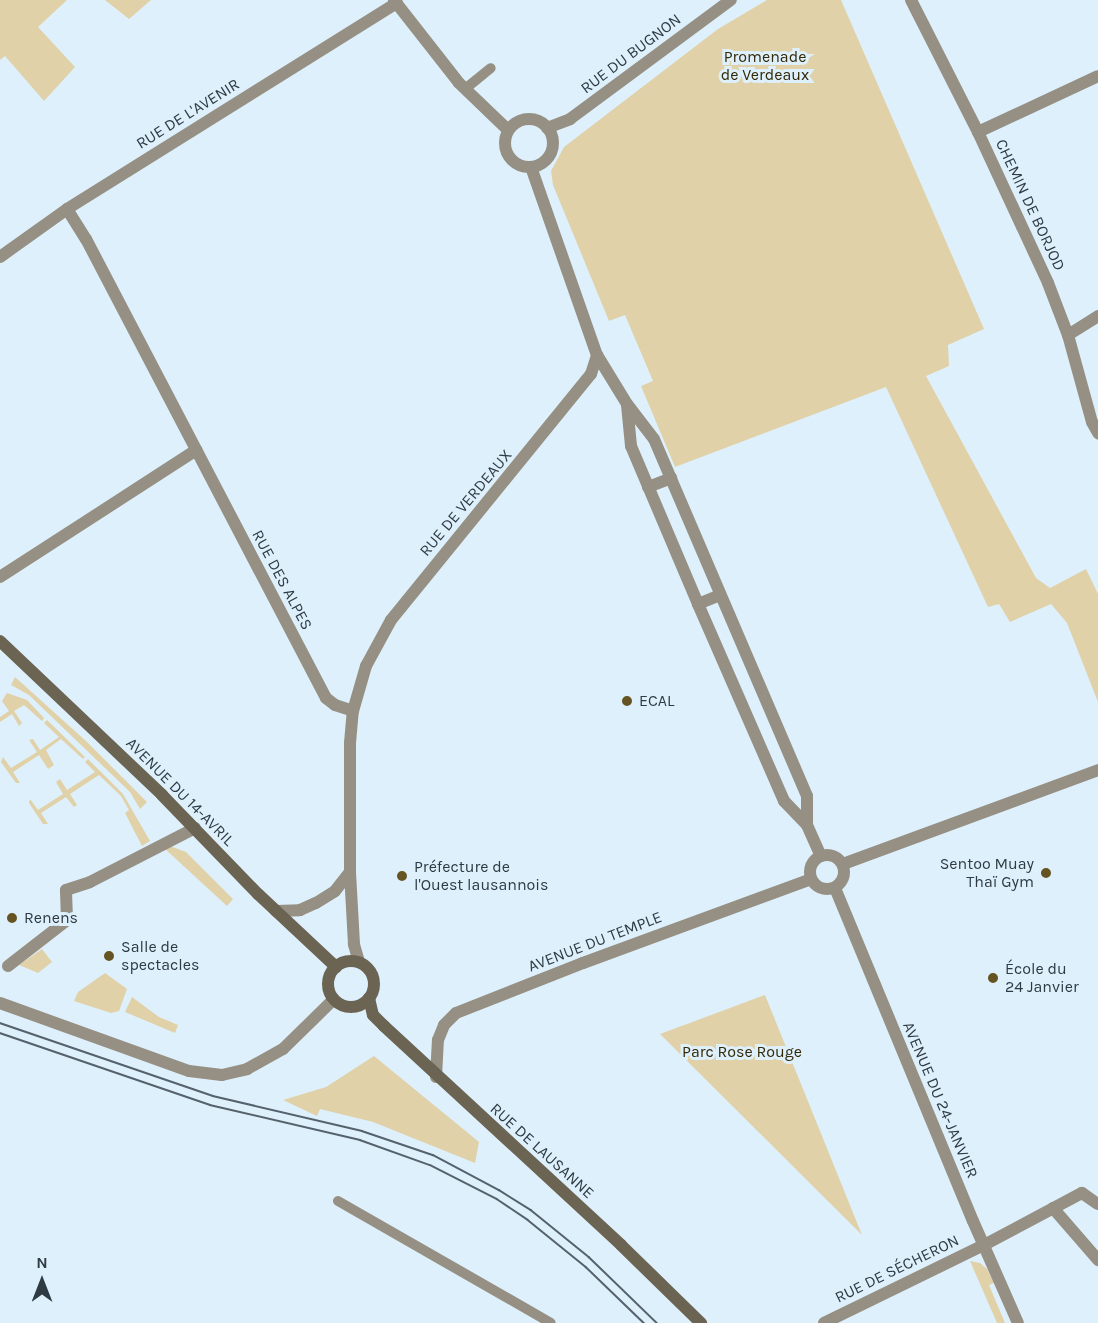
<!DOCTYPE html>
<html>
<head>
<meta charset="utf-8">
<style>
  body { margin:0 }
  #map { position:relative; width:1098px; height:1323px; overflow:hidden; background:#def0fc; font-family:Karla,sans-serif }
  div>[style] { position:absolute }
  .green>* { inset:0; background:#e0d1a8 }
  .service>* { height:10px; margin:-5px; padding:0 5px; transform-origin:5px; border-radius:5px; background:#959083 }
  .minor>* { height:12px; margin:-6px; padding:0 6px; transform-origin:6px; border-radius:6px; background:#959083 }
  .tertiary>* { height:12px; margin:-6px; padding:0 6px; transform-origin:6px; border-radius:6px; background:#959083 }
  .tertiary>.ring { margin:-6px; padding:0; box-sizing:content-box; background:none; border:12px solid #959083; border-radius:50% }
  .secondary>* { height:12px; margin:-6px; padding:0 6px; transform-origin:6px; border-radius:6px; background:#6b6452 }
  .secondary>.ring { margin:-6px; padding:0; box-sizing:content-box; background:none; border:12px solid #6b6452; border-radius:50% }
  .tram>* { height:1.5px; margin:-0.75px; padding:0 0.75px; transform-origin:0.75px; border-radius:0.75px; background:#55626b }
  .dots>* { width:16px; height:16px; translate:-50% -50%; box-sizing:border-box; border:3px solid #def0fc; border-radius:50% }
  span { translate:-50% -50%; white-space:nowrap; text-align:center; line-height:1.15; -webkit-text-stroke:6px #def0fc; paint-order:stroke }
  .street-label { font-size:16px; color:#2f3b43 }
  .park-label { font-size:16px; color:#342906 }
  .poi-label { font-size:16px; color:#2f3b43 }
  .left { translate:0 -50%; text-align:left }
  .right { translate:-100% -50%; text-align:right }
  .north { position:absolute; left:12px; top:1251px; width:60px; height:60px; -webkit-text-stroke:4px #def0fc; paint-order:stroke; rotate:0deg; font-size:16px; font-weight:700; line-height:24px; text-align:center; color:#2f3b43 }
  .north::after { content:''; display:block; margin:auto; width:21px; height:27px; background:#2f3b43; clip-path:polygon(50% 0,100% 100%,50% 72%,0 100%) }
</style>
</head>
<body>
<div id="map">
  <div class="green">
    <div style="clip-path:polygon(0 0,67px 0,38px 27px,75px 67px,44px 101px,5px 56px,0 60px)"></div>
    <div style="clip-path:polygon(105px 0,151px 0,129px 19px)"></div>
    <div style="clip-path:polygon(767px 0,841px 0,984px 329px,948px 345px,949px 366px,926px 376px,1036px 578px,1050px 588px,1086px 569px,1098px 594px,1098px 702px,1067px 623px,1051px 604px,1010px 622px,999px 604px,988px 607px,886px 387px,675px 467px,641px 386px,653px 381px,625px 315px,609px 321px,553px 185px,551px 171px,564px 147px,718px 29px)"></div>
    <div style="clip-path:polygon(15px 677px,87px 742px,147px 802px,140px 809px,130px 792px,29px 695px,11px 685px)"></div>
    <div style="clip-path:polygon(7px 693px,27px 700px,44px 718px,42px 721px,24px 705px,14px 711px,22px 723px,19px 726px,12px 714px,0 722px,0 717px,9px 711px,2px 701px)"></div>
    <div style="clip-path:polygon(47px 720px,85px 757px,83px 759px,61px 739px,46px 750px,54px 765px,48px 769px,39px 755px,13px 772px,20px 783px,16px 783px,1px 762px,3px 757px,11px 768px,37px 752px,29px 740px,33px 739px,40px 750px,59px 737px,44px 723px)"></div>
    <div style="clip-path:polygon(88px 759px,123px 794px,150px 841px,142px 846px,125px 813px,129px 810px,121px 796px,99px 775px,70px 794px,77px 805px,74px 807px,66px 797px,41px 813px,48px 824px,43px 824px,29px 803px,30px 799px,38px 810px,63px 794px,56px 782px,60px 779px,67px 790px,95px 772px,85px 762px)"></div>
    <div style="clip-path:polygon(170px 846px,186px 852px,233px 899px,227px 906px,164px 848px)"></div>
    <div style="clip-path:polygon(42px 949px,52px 962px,38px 973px,19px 965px)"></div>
    <div style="clip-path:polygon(105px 973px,127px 989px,119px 1011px,111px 1013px,74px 1001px,78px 992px)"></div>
    <div style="clip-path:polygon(765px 995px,862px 1235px,660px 1034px)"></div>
    <div style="clip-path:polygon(132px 997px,159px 1017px,178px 1025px,175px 1033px,125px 1012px)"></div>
    <div style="clip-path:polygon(374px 1056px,479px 1142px,475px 1163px,373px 1122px,320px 1109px,317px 1116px,283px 1100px,326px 1087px)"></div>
    <div style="clip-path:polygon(970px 1261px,980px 1263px,987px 1269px,994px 1283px,989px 1285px,1005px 1323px,997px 1323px)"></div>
  </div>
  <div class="service">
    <div style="left:465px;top:89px;width:33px;rotate:-39deg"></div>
    <div style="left:338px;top:1201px;width:245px;rotate:29.8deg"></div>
  </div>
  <div class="minor">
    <div style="left:394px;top:0;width:105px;rotate:51.9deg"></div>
    <div style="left:459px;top:83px;width:68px;rotate:43.8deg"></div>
    <div style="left:911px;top:0;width:148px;rotate:63.1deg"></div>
    <div style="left:978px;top:132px;width:166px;rotate:65.1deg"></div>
    <div style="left:1048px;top:283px;width:56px;rotate:69deg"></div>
    <div style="left:1068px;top:335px;width:90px;rotate:74.6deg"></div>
    <div style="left:1092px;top:422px;width:13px;rotate:61deg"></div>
    <div style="left:978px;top:132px;width:132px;rotate:-25deg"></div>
    <div style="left:67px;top:209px;width:36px;rotate:58deg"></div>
    <div style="left:86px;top:239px;width:518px;rotate:62.4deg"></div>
    <div style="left:326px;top:698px;width:11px;rotate:38deg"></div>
    <div style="left:335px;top:705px;width:19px;rotate:18deg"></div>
    <div style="left:0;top:257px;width:82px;rotate:-35.6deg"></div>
    <div style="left:67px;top:209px;width:389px;rotate:-32deg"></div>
    <div style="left:1068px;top:335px;width:36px;rotate:-32deg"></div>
    <div style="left:0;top:577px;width:234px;rotate:-32.9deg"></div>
    <div style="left:843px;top:864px;width:272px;rotate:-20.2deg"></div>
    <div style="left:8px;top:966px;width:75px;rotate:-37.9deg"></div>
    <div style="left:67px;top:920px;width:30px;rotate:-92deg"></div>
    <div style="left:66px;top:890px;width:25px;rotate:-18deg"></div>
    <div style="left:90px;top:882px;width:118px;rotate:-27.2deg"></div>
    <div style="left:436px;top:1077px;width:37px;rotate:-87deg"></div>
    <div style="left:438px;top:1040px;width:16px;rotate:-68deg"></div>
    <div style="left:444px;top:1025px;width:17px;rotate:-45deg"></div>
    <div style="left:456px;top:1013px;width:136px;rotate:-21.5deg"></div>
    <div style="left:583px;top:963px;width:243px;rotate:-20.2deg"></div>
    <div style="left:1053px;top:1208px;width:69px;rotate:49.1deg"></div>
    <div style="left:824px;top:1323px;width:178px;rotate:-26deg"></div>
    <div style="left:984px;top:1245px;width:111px;rotate:-28deg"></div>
    <div style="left:1082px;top:1193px;width:19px;rotate:35deg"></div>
  </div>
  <div class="tertiary">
    <div class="ring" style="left:505px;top:119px;width:36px;height:36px"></div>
    <div style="left:547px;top:128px;width:25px;rotate:-21deg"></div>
    <div style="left:570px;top:119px;width:200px;rotate:-36.5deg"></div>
    <div style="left:531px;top:167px;width:199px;rotate:70.7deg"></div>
    <div style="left:597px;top:355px;width:57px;rotate:58.5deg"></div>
    <div style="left:627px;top:404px;width:44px;rotate:52.4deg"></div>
    <div style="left:654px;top:439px;width:388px;rotate:66.8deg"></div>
    <div style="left:807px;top:796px;width:29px;rotate:90deg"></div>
    <div style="left:807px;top:825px;width:34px;rotate:66deg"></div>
    <div style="left:627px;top:405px;width:41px;rotate:84.4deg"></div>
    <div style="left:631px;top:446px;width:172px;rotate:67deg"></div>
    <div style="left:698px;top:604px;width:215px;rotate:66.4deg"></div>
    <div style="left:784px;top:801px;width:33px;rotate:46deg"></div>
    <div style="left:648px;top:487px;width:25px;rotate:-21deg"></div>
    <div style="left:698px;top:604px;width:24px;rotate:-22deg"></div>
    <div class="ring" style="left:810px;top:855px;width:22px;height:22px"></div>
    <div style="left:835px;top:888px;width:360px;rotate:67.5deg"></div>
    <div style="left:973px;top:1221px;width:111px;rotate:66.2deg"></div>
    <div style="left:276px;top:911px;width:24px;rotate:-2deg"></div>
    <div style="left:300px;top:910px;width:17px;rotate:-24deg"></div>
    <div style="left:316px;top:903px;width:22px;rotate:-32deg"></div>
    <div style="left:335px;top:891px;width:24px;rotate:-52deg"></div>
    <div style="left:359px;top:962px;width:19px;rotate:-106deg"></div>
    <div style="left:354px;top:944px;width:72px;rotate:-93.2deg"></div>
    <div style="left:350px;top:872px;width:129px;rotate:-90deg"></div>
    <div style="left:350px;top:743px;width:32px;rotate:-85deg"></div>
    <div style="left:353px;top:711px;width:47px;rotate:-73.9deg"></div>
    <div style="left:366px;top:666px;width:52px;rotate:-61.5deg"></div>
    <div style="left:391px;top:620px;width:317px;rotate:-50.9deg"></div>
    <div style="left:591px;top:374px;width:20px;rotate:-72deg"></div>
    <div style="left:0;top:1003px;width:201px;rotate:19.8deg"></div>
    <div style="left:189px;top:1071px;width:33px;rotate:7deg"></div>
    <div style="left:222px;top:1075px;width:26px;rotate:-13deg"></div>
    <div style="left:247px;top:1069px;width:41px;rotate:-29.1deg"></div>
    <div style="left:283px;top:1049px;width:71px;rotate:-44.4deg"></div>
  </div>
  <div class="secondary">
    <div style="left:0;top:641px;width:224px;rotate:43.5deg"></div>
    <div style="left:162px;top:795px;width:138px;rotate:45.9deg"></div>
    <div style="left:258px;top:894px;width:107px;rotate:43.1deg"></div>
    <div class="ring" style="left:328px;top:961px;width:34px;height:34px"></div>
    <div style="left:369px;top:998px;width:17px;rotate:77deg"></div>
    <div style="left:373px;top:1015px;width:16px;rotate:45deg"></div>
    <div style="left:384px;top:1026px;width:323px;rotate:42.7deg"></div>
    <div style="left:621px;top:1245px;width:112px;rotate:44.3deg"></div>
  </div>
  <div class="tram">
    <div style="left:0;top:1023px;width:225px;rotate:18.9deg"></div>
    <div style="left:213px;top:1096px;width:153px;rotate:13.2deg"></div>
    <div style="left:362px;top:1131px;width:75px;rotate:18.7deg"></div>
    <div style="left:433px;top:1155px;width:75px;rotate:27.9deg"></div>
    <div style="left:499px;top:1190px;width:38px;rotate:32deg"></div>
    <div style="left:531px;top:1210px;width:75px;rotate:39deg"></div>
    <div style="left:589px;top:1257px;width:95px;rotate:44.1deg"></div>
    <div style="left:0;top:1033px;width:222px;rotate:18.9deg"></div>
    <div style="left:210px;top:1105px;width:154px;rotate:13.1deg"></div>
    <div style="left:360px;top:1140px;width:74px;rotate:19.7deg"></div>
    <div style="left:430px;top:1165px;width:75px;rotate:26.9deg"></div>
    <div style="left:497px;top:1199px;width:37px;rotate:34deg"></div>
    <div style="left:528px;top:1220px;width:75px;rotate:39deg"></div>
    <div style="left:586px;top:1267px;width:81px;rotate:44deg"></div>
  </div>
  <div class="dots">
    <div style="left:627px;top:701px;background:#655421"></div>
    <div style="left:1046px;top:873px;background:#655421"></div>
    <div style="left:402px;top:876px;background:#655421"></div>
    <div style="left:12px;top:918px;background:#655421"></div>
    <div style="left:109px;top:956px;background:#655421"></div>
    <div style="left:993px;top:978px;background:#655421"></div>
  </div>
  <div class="street-label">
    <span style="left:631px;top:54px;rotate:-37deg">RUE DU BUGNON</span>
    <span style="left:188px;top:114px;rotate:-32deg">RUE DE L'AVENIR</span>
    <span style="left:1030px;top:205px;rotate:65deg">CHEMIN DE BORJOD</span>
    <span style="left:466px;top:503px;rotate:-50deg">RUE DE VERDEAUX</span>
    <span style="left:282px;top:580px;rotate:62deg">RUE DES ALPES</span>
    <span style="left:180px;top:792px;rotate:45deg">AVENUE DU 14-AVRIL</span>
    <span style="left:595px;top:942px;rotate:-21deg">AVENUE DU TEMPLE</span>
    <span style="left:940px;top:1100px;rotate:67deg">AVENUE DU 24-JANVIER</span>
    <span style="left:542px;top:1151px;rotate:42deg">RUE DE LAUSANNE</span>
    <span style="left:897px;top:1269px;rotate:-26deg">RUE DE SÉCHERON</span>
  </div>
  <div class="park-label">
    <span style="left:765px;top:66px">Promenade<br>de Verdeaux</span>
    <span style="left:742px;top:1052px">Parc Rose Rouge</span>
  </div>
  <div class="poi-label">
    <span class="left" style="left:639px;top:701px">ECAL</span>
    <span class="right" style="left:1034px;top:873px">Sentoo Muay<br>Thaï Gym</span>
    <span class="left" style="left:414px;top:876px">Préfecture de<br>l'Ouest lausannois</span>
    <span class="left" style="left:24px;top:918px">Renens</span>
    <span class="left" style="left:121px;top:956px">Salle de<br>spectacles</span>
    <span class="left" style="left:1005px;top:978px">École du<br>24 Janvier</span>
  </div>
  <div class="north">N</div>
</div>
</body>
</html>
